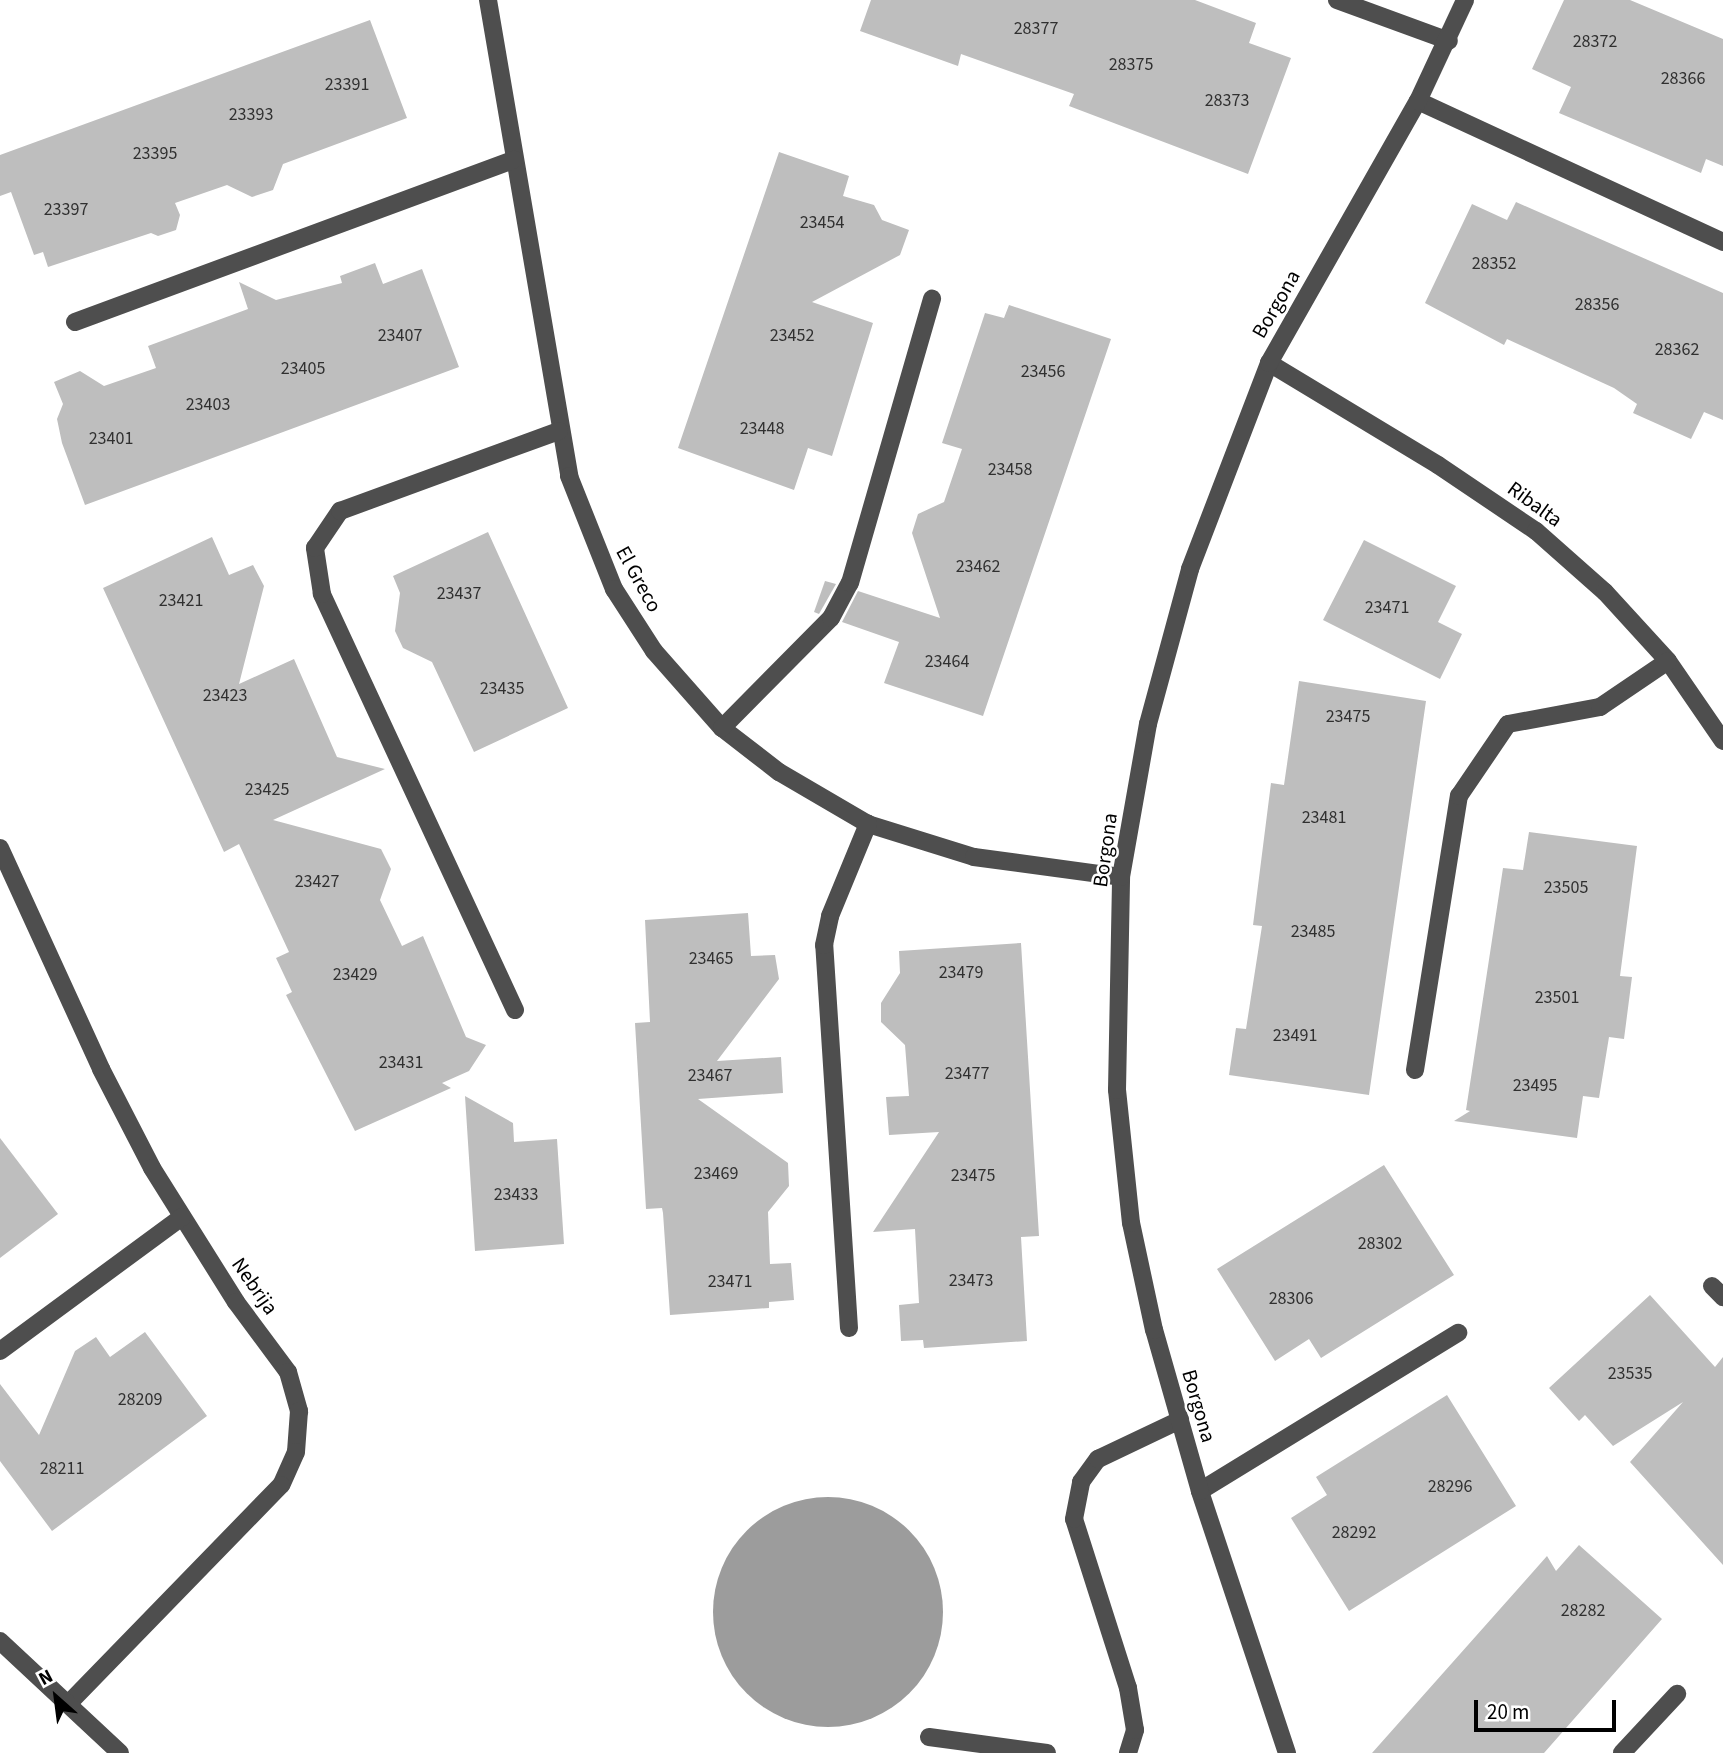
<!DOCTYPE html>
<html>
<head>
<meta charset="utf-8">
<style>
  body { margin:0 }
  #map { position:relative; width:1723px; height:1753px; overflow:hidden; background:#fff; font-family:"Source Sans 3",sans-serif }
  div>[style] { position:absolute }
  .water>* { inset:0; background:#9c9c9c }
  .round { border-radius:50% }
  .building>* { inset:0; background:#bebebe }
  .minor>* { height:18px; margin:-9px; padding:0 9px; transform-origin:9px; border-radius:9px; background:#4e4e4e }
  span { translate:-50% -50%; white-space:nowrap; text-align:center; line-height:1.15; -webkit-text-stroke:5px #fff; paint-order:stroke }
  .number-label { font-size:18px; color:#303030 }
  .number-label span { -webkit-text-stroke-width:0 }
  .street-label { font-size:21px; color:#000 }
  .north { position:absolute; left:21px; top:1662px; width:70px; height:70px; -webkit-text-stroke:5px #fff; paint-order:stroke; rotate:332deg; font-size:19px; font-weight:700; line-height:28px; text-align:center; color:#000 }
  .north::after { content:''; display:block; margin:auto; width:24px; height:32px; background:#000; clip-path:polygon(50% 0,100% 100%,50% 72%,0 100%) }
  .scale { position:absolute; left:1474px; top:1700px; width:142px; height:32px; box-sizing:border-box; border:4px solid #000; border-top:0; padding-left:9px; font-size:21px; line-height:24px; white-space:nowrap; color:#000; -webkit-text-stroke:5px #fff; paint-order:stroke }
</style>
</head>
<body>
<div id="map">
  <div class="water">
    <div class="round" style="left:713px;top:1497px;width:230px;height:230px"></div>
  </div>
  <div class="building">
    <div style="clip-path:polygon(871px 0,1195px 0,1256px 23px,1249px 43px,1291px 58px,1248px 174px,1069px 106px,1074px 94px,961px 54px,958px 66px,860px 31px)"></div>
    <div style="clip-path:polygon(1564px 0,1630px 0,1723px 39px,1723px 166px,1706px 159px,1701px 173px,1559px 113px,1571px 87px,1532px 69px)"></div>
    <div style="clip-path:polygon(370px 20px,407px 118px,283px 164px,273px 190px,252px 197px,227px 185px,175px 203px,180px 215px,176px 230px,158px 236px,151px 233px,48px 267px,43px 252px,34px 255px,11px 192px,0 196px,0 155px)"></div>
    <div style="clip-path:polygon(779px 152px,849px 176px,843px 196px,874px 205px,882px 220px,909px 230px,900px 255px,812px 302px,873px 323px,832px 456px,808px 448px,794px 490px,678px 448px)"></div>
    <div style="clip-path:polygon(1516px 202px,1723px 293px,1723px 420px,1704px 412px,1691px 439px,1633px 413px,1637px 404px,1614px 388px,1507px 339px,1504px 345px,1425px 303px,1472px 204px,1507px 220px)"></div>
    <div style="clip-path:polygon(375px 263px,383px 284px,422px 269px,459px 367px,85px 505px,62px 443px,57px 419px,63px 404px,54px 382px,80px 371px,104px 386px,156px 368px,148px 346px,248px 309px,239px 282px,276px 300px,342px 283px,340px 276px)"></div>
    <div style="clip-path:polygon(1009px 305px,1111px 339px,983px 716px,884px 683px,899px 642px,842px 622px,858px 591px,940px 618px,912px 533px,918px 514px,944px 502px,962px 449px,942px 443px,985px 313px,1004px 318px)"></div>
    <div style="clip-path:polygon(488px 532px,568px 708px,474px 752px,432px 662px,403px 648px,395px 631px,400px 593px,393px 576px)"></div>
    <div style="clip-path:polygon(212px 537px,229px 575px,253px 565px,264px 586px,239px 684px,294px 659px,337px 757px,385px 769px,273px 820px,381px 849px,391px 869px,380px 900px,402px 946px,423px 936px,466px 1037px,486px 1045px,469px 1071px,442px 1083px,451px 1088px,355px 1131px,286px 995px,292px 992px,276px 958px,289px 952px,239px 844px,224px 852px,103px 588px)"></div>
    <div style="clip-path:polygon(1364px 540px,1456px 586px,1438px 622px,1462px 634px,1440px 679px,1323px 620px)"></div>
    <div style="clip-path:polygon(825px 581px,836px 584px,819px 614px,814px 612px)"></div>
    <div style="clip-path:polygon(1299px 681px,1426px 701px,1369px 1095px,1229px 1075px,1236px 1028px,1246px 1029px,1262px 926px,1253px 925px,1271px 783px,1284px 785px)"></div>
    <div style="clip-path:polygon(1529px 832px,1637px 846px,1620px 976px,1632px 977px,1624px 1039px,1609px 1037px,1599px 1098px,1583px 1096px,1577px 1138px,1454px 1121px,1470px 1111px,1466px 1110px,1503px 868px,1523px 870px)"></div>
    <div style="clip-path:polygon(748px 913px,751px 956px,775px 955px,779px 979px,717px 1061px,781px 1057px,783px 1093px,698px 1099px,788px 1163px,789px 1186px,768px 1212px,770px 1264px,791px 1263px,794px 1300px,769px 1302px,769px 1308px,670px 1315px,663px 1213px,662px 1208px,646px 1209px,641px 1125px,635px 1023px,650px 1022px,645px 920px)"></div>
    <div style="clip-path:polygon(1021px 943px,1039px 1236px,1021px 1237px,1027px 1341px,924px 1348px,923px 1340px,901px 1341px,899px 1305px,919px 1303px,915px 1229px,873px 1232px,939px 1132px,889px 1135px,886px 1097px,909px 1096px,905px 1045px,881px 1022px,881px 1003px,900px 973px,899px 951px)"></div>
    <div style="clip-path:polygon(465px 1096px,513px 1123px,514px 1142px,557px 1139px,564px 1244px,475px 1251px)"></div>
    <div style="clip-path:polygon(0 1138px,58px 1214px,0 1258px)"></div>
    <div style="clip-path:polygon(1384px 1165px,1454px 1275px,1321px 1358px,1309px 1339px,1275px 1361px,1217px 1269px)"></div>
    <div style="clip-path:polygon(1650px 1295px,1715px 1367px,1723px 1357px,1723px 1565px,1630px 1462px,1683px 1402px,1613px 1446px,1585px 1415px,1579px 1421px,1549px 1388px)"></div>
    <div style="clip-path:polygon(145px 1332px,207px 1416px,52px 1531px,0 1461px,0 1384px,39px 1435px,75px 1351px,96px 1337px,110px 1357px)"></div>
    <div style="clip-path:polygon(1447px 1395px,1516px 1506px,1349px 1611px,1291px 1518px,1327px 1495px,1316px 1477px)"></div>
    <div style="clip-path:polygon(1579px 1545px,1662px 1619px,1544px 1753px,1372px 1753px,1547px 1556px,1556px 1571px)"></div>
  </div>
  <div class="minor">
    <div style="left:488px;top:0;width:483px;rotate:80.3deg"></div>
    <div style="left:569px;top:476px;width:122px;rotate:68.3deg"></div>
    <div style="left:614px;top:589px;width:74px;rotate:57.2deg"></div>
    <div style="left:654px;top:651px;width:103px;rotate:48.6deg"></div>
    <div style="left:722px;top:728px;width:72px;rotate:37.7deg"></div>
    <div style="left:779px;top:772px;width:103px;rotate:30.3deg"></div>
    <div style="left:868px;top:824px;width:111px;rotate:17.3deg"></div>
    <div style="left:974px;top:857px;width:148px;rotate:7.7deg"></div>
    <div style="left:1337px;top:0;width:119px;rotate:20.1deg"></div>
    <div style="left:1418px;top:101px;width:336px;rotate:24.8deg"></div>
    <div style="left:75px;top:322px;width:468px;rotate:-20.3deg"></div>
    <div style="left:1269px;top:363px;width:197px;rotate:31.1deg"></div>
    <div style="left:1438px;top:465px;width:118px;rotate:34deg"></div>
    <div style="left:1536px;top:531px;width:92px;rotate:41.5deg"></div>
    <div style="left:1605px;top:592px;width:93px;rotate:47.6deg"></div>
    <div style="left:1668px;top:661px;width:97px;rotate:55.5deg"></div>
    <div style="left:722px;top:728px;width:155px;rotate:-45.3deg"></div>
    <div style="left:831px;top:618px;width:40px;rotate:-62deg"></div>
    <div style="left:850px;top:583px;width:296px;rotate:-73.9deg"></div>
    <div style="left:0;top:848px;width:243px;rotate:65.4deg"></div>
    <div style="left:101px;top:1069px;width:111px;rotate:62.7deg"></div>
    <div style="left:152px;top:1168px;width:158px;rotate:57.9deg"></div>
    <div style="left:236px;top:1302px;width:87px;rotate:53.4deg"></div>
    <div style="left:288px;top:1372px;width:41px;rotate:74.2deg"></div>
    <div style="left:299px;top:1411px;width:41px;rotate:94.2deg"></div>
    <div style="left:296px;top:1452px;width:36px;rotate:114deg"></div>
    <div style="left:281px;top:1485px;width:304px;rotate:134.2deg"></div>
    <div style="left:515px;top:1010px;width:459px;rotate:-114.9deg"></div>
    <div style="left:322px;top:594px;width:47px;rotate:-98.7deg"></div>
    <div style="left:315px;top:548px;width:45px;rotate:-56deg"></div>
    <div style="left:340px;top:511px;width:233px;rotate:-20.1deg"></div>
    <div style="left:1415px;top:1070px;width:278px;rotate:-80.9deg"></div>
    <div style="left:1459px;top:796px;width:87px;rotate:-55.8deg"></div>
    <div style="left:1508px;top:724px;width:94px;rotate:-10.5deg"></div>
    <div style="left:1600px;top:707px;width:82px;rotate:-34.1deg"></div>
    <div style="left:1712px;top:1286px;width:16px;rotate:45deg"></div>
    <div style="left:849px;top:1328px;width:384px;rotate:-93.7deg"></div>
    <div style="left:824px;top:945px;width:30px;rotate:-78deg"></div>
    <div style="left:830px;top:916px;width:100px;rotate:-67.6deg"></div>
    <div style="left:0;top:1351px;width:226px;rotate:-36.4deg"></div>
    <div style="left:1200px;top:1491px;width:303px;rotate:-31.5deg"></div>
    <div style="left:0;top:1641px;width:164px;rotate:43deg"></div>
    <div style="left:929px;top:1737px;width:119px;rotate:7.7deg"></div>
    <div style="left:1128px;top:1753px;width:24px;rotate:-73deg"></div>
    <div style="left:1135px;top:1730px;width:43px;rotate:-99.5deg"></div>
    <div style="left:1128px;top:1688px;width:177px;rotate:-107.7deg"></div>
    <div style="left:1074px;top:1519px;width:38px;rotate:-79deg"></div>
    <div style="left:1081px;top:1482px;width:29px;rotate:-54deg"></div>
    <div style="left:1098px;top:1459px;width:91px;rotate:-25.4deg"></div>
    <div style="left:1287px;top:1753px;width:276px;rotate:-108.4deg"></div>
    <div style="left:1200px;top:1491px;width:167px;rotate:-105.9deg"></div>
    <div style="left:1154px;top:1330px;width:109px;rotate:-102.1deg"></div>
    <div style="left:1131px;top:1223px;width:134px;rotate:-96deg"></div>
    <div style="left:1117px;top:1090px;width:213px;rotate:-88.9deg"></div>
    <div style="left:1121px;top:877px;width:155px;rotate:-80deg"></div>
    <div style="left:1148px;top:724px;width:161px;rotate:-74.8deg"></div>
    <div style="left:1190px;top:569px;width:221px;rotate:-69deg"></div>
    <div style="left:1269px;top:363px;width:301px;rotate:-60.4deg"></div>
    <div style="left:1418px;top:101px;width:111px;rotate:-65deg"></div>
    <div style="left:1622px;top:1753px;width:81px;rotate:-47deg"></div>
  </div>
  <div class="number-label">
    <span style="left:1036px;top:29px">28377</span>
    <span style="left:1595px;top:42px">28372</span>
    <span style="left:1131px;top:65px">28375</span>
    <span style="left:1683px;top:79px">28366</span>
    <span style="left:347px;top:85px">23391</span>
    <span style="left:1227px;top:101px">28373</span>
    <span style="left:251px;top:115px">23393</span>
    <span style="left:155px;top:154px">23395</span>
    <span style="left:66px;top:210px">23397</span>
    <span style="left:822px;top:223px">23454</span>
    <span style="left:1494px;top:264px">28352</span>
    <span style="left:1597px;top:305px">28356</span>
    <span style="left:400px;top:336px">23407</span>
    <span style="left:792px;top:336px">23452</span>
    <span style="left:1677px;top:350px">28362</span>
    <span style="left:303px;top:369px">23405</span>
    <span style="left:1043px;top:372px">23456</span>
    <span style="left:208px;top:405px">23403</span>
    <span style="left:762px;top:429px">23448</span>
    <span style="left:111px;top:439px">23401</span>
    <span style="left:1010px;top:470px">23458</span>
    <span style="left:978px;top:567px">23462</span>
    <span style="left:459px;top:594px">23437</span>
    <span style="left:181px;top:601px">23421</span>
    <span style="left:1387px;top:608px">23471</span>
    <span style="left:947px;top:662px">23464</span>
    <span style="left:502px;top:689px">23435</span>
    <span style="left:225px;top:696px">23423</span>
    <span style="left:1348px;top:717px">23475</span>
    <span style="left:267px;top:790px">23425</span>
    <span style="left:1324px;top:818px">23481</span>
    <span style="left:317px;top:882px">23427</span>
    <span style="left:1566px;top:888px">23505</span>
    <span style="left:1313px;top:932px">23485</span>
    <span style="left:711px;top:959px">23465</span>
    <span style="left:961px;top:973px">23479</span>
    <span style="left:355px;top:975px">23429</span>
    <span style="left:1557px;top:998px">23501</span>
    <span style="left:1295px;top:1036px">23491</span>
    <span style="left:401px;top:1063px">23431</span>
    <span style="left:967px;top:1074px">23477</span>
    <span style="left:710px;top:1076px">23467</span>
    <span style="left:1535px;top:1086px">23495</span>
    <span style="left:716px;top:1174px">23469</span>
    <span style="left:973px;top:1176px">23475</span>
    <span style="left:516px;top:1195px">23433</span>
    <span style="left:1380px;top:1244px">28302</span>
    <span style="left:971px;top:1281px">23473</span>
    <span style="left:730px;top:1282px">23471</span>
    <span style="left:1291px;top:1299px">28306</span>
    <span style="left:1630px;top:1374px">23535</span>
    <span style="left:140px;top:1400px">28209</span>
    <span style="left:62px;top:1469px">28211</span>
    <span style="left:1450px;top:1487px">28296</span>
    <span style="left:1354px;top:1533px">28292</span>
    <span style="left:1583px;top:1611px">28282</span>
  </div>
  <div class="street-label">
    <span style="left:1276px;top:304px;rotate:-60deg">Borgona</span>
    <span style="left:1535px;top:504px;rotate:36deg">Ribalta</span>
    <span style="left:639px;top:579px;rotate:61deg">El Greco</span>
    <span style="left:1105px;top:850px;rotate:-82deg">Borgona</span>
    <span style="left:255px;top:1286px;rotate:55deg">Nebrija</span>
    <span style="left:1199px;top:1406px;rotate:74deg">Borgona</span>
  </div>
  <div class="north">N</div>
  <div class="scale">20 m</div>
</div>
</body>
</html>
